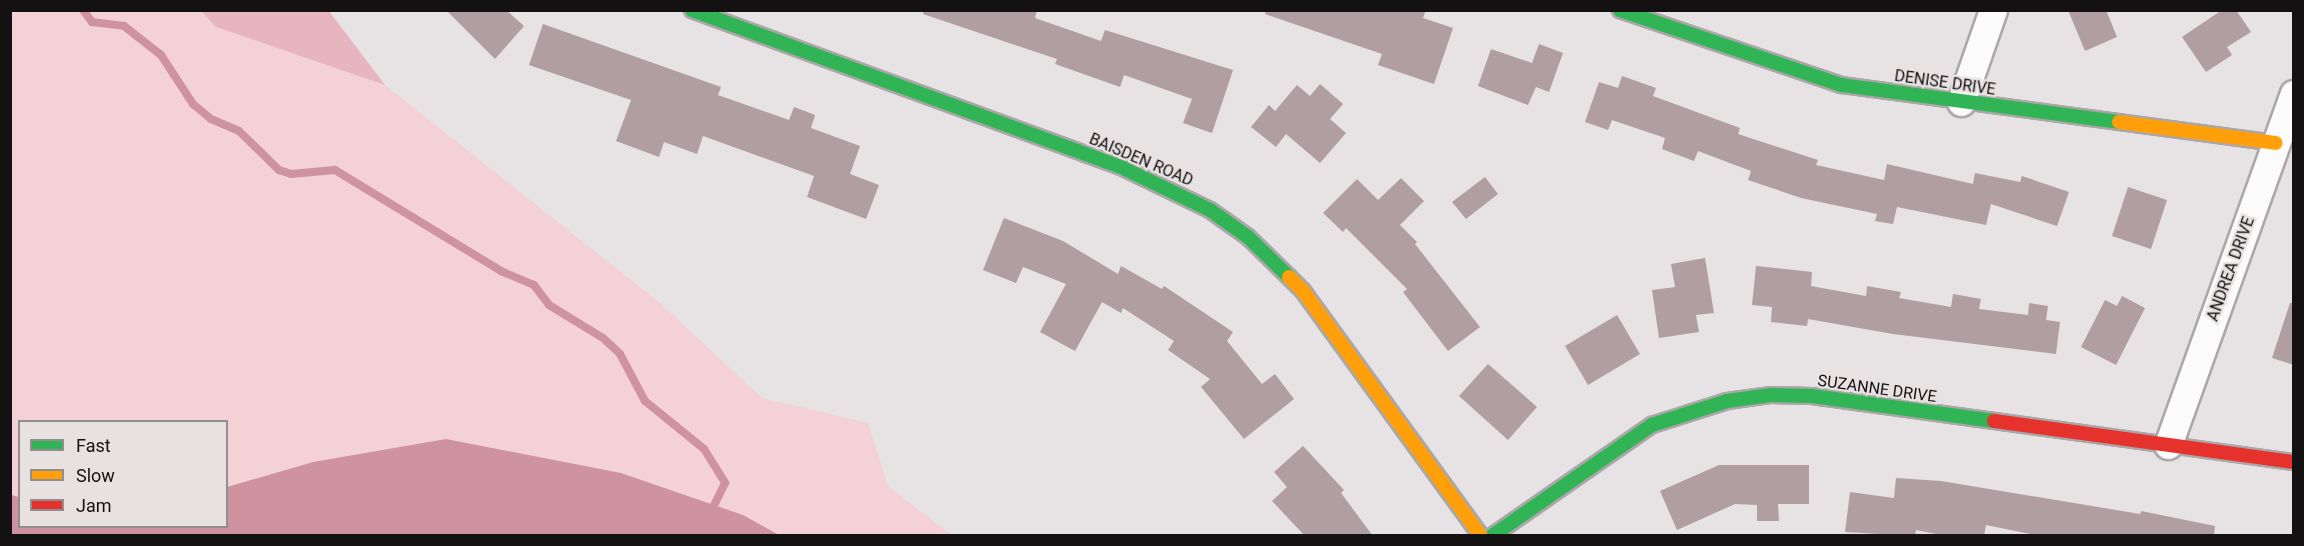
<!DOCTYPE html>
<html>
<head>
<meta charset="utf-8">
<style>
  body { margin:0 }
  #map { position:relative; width:2304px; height:546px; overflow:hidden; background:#e7e2e3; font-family:Roboto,sans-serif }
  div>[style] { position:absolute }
  .green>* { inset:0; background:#f4d0d7 }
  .forest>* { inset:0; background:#e7b5c0 }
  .water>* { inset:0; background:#ce92a0 }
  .stream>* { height:8px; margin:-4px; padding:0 4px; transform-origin:4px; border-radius:4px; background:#ce92a0 }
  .building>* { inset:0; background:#b09ea3 }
  .roads { filter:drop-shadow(2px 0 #aaa7a8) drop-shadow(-2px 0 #aaa7a8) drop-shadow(0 2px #aaa7a8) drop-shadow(0 -2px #aaa7a8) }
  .street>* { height:27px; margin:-13.5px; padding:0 13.5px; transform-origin:13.5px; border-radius:13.5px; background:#fbfbfb }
  .fast>* { height:14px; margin:-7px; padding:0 7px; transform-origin:7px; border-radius:7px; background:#30b455 }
  .slow>* { height:14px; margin:-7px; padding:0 7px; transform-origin:7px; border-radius:7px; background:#ff9f0a }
  .jam>* { height:14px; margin:-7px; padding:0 7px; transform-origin:7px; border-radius:7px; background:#e5322d }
  span { translate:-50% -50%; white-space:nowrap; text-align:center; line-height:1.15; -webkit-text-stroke:4.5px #e8e1e2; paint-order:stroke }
  .street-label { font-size:16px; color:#131111 }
  .frame { position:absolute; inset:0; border:12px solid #131111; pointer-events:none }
  .legend { position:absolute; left:18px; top:420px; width:210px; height:108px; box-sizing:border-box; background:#e8e1e2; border:2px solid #938e8e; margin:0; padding:8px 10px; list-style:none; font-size:18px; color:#131111 }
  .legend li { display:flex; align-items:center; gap:12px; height:30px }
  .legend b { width:30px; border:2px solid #938e8e }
</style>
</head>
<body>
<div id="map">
  <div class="green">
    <div style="clip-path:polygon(10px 11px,201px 11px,216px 27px,385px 85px,660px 303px,762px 398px,868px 423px,888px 486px,951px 535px,779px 535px,743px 515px,621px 473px,446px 439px,313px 462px,227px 487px,226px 422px,20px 422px,19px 497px,11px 495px)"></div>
  </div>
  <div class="forest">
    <div style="clip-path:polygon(201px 11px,329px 11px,385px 85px,216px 27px)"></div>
  </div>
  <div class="water">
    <div style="clip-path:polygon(446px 439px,621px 473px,743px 515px,779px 535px,11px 535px,11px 495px,19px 497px,20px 526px,226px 526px,227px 487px,313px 462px)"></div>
  </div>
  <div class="stream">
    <div style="left:83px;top:10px;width:15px;rotate:53deg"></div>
    <div style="left:92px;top:22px;width:32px;rotate:7deg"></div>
    <div style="left:124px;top:26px;width:47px;rotate:38.1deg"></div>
    <div style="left:161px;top:55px;width:59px;rotate:56.9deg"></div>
    <div style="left:193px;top:104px;width:23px;rotate:40deg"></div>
    <div style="left:211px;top:119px;width:30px;rotate:23deg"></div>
    <div style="left:239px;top:131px;width:56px;rotate:44.3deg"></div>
    <div style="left:279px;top:170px;width:13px;rotate:18deg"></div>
    <div style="left:291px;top:174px;width:44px;rotate:-5.2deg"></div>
    <div style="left:335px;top:170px;width:194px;rotate:31.3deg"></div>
    <div style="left:501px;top:271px;width:36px;rotate:23deg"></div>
    <div style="left:534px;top:285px;width:25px;rotate:53deg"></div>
    <div style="left:549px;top:305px;width:63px;rotate:31.4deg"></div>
    <div style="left:603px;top:338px;width:23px;rotate:43deg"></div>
    <div style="left:620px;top:354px;width:53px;rotate:62deg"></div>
    <div style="left:645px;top:401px;width:76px;rotate:39.1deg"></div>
    <div style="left:704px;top:449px;width:40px;rotate:58deg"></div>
    <div style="left:725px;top:483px;width:34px;rotate:116deg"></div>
  </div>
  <div class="building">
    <div style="clip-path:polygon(446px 10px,506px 10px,524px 26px,495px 59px)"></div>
    <div style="clip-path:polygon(924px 10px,1037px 10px,1035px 18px,1101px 41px,1105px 30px,1233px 70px,1212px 133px,1183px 123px,1192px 99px,1124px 75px,1120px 87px,1055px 64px,1057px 59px,923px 14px)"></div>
    <div style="clip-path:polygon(1266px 10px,1426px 10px,1423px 18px,1453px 28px,1434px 84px,1378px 65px,1382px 54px,1265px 14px)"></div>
    <div style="clip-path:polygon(2068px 10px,2106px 10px,2117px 37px,2085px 51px)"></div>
    <div style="clip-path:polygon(2222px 10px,2236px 10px,2251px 32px,2227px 47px,2232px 55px,2206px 72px,2182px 37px)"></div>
    <div style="clip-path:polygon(543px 24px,721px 87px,718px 95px,789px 120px,794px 107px,815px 115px,811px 128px,860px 146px,850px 174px,879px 185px,866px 219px,807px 197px,814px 176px,703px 136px,697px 154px,664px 142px,659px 157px,616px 141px,631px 100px,529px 65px)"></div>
    <div style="clip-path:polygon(1539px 44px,1563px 53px,1549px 92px,1536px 87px,1528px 105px,1478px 86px,1491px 49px,1532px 63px)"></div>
    <div style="clip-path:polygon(1622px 76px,1656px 88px,1653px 96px,1740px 128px,1738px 134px,1818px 160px,1816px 165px,1884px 180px,1887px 164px,1973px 184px,1975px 173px,2020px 182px,2022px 176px,2069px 192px,2057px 226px,1991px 204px,1986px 225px,1897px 207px,1893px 224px,1875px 221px,1877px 214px,1801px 198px,1748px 180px,1751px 171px,1698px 151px,1694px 161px,1662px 149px,1665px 138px,1612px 120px,1608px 130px,1585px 122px,1599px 82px,1618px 88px)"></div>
    <div style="clip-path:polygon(1320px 84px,1343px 104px,1330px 119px,1346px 133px,1320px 163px,1286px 134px,1276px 147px,1251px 127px,1269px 105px,1275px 111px,1297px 85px,1310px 96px)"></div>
    <div style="clip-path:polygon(1485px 177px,1498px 194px,1466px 219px,1452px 202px)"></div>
    <div style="clip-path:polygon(1401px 178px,1424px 201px,1400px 225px,1417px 242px,1415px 244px,1480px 327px,1448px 351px,1403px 292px,1407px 289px,1346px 228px,1343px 232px,1323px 213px,1357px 179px,1378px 200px)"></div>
    <div style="clip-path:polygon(2128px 187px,2167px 200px,2151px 249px,2112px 236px)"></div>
    <div style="clip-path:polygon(1004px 218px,1063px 241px,1118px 274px,1121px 266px,1162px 289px,1164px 286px,1233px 332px,1227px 341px,1262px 384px,1275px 374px,1294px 399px,1244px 439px,1201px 387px,1210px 379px,1168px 350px,1174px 341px,1123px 308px,1121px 313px,1102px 302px,1075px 351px,1040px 332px,1066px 284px,1023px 267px,1016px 283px,983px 270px)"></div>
    <div style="clip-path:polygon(1705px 258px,1714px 313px,1696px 315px,1699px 332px,1659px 338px,1652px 290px,1675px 287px,1671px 264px)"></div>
    <div style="clip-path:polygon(1756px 266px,1812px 272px,1811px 286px,1866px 296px,1867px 286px,1901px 292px,1899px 298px,1951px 307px,1953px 294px,1981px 299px,1979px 309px,2028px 315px,2029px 303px,2048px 306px,2046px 320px,2060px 322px,2056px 354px,1893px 334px,1808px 319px,1807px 326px,1771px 322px,1772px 307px,1752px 305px)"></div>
    <div style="clip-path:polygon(2122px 296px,2145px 308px,2116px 365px,2081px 347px,2105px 300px,2117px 306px)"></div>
    <div style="clip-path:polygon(2290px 303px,2294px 303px,2294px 365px,2272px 358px)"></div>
    <div style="clip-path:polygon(1617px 315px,1640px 354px,1588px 385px,1565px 346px)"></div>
    <div style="clip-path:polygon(1488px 364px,1537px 407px,1508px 440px,1459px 396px)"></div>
    <div style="clip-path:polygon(1303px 446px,1344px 490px,1341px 493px,1373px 536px,1305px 536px,1272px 501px,1287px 487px,1274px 472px)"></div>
    <div style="clip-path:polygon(1719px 465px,1809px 465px,1809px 504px,1778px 504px,1779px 521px,1757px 521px,1757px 505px,1735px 504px,1677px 530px,1660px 491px)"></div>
    <div style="clip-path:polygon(1896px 478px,1941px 481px,2140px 514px,2141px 511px,2215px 526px,2214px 536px,2040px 536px,1986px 525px,1984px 536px,1946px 536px,1916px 530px,1915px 536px,1845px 532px,1850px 492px,1894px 498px)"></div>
  </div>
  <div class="roads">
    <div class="street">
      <div style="left:1961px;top:102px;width:97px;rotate:-70.8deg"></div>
      <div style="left:2168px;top:445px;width:373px;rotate:-70.3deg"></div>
    </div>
    <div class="fast">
      <div style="left:692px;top:10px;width:455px;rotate:20.1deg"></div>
      <div style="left:1119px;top:166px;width:101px;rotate:25.8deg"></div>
      <div style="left:1210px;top:210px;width:47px;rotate:35.4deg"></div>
      <div style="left:1248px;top:237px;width:57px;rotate:44.3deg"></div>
      <div style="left:1620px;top:10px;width:234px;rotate:18.7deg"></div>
      <div style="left:1842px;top:85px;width:279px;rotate:7.6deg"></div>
      <div style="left:1492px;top:536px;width:195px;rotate:-34.8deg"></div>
      <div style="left:1652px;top:425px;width:79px;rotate:-17.7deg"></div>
      <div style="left:1727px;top:401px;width:43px;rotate:-7.9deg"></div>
      <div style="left:1770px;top:395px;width:42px;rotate:1.4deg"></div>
      <div style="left:1812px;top:396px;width:184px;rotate:7.8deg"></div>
    </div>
    <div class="slow">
      <div style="left:2119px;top:122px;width:158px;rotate:7.6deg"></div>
      <div style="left:1289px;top:277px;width:20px;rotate:45deg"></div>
      <div style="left:1303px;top:291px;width:303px;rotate:54deg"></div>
    </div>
    <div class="jam">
      <div style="left:1994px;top:421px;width:303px;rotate:7.8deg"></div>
    </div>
  </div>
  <div class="street-label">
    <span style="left:1945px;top:83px;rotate:8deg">DENISE DRIVE</span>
    <span style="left:1141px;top:160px;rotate:23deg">BAISDEN ROAD</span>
    <span style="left:2231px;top:269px;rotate:-70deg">ANDREA DRIVE</span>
    <span style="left:1877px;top:389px;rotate:8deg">SUZANNE DRIVE</span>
  </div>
  <div class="frame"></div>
  <ul class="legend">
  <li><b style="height:8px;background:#30b455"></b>Fast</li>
  <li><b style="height:8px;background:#ff9f0a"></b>Slow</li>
  <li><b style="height:8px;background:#e5322d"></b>Jam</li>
  </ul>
</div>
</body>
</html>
